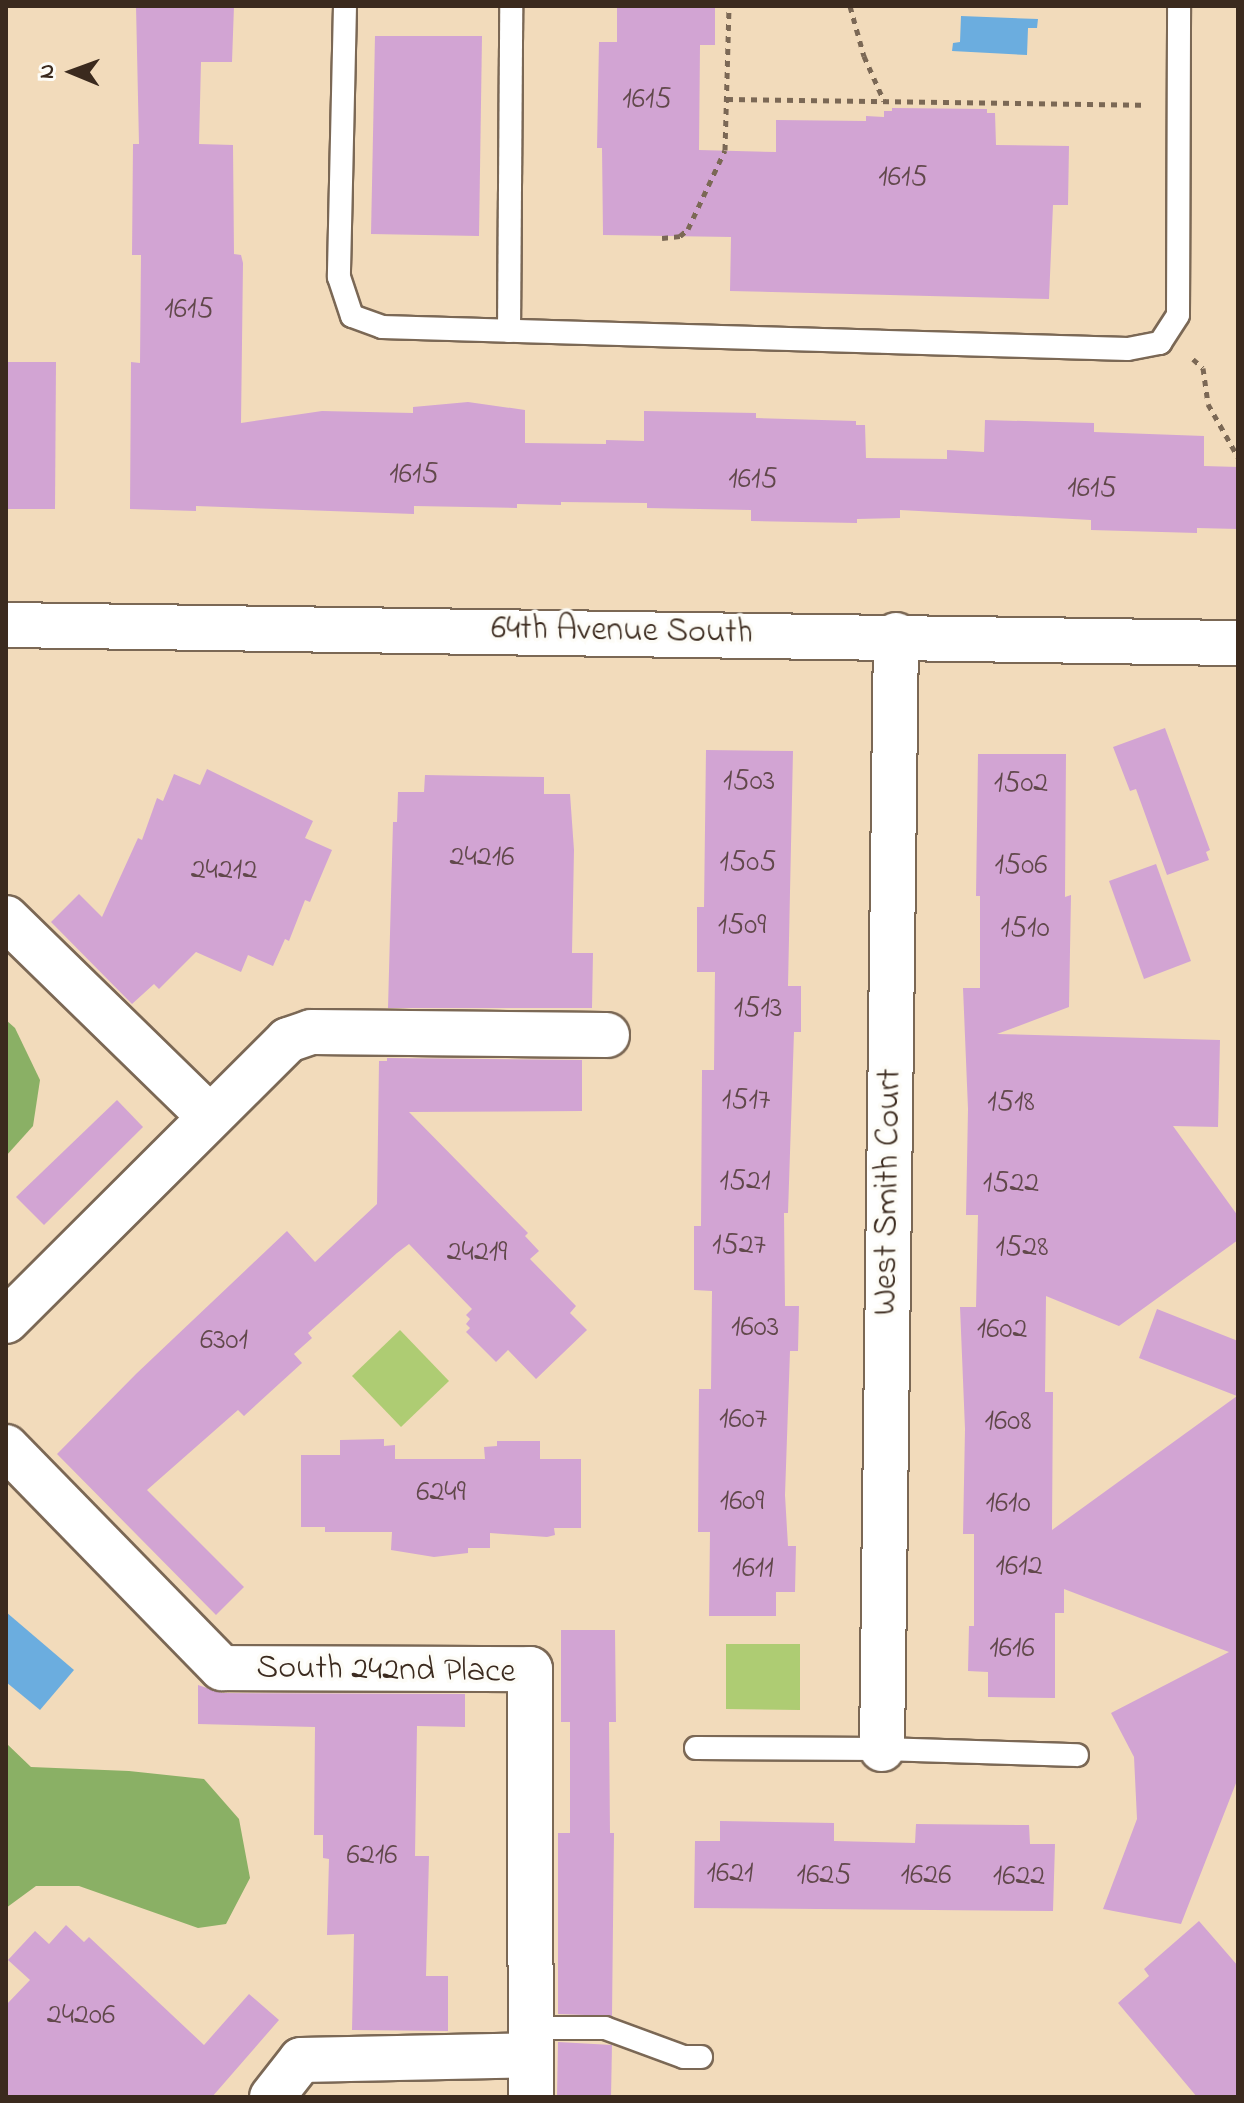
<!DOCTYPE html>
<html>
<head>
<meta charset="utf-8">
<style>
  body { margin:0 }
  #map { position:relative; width:1244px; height:2103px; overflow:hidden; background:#f2dbbb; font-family:"Indie Flower",sans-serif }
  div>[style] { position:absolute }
  .green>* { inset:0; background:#aecc73 }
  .forest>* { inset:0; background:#8ab065 }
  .water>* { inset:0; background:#6baddf }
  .building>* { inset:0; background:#d2a4d3 }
  .path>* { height:5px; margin-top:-2.5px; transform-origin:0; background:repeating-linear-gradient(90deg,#7b6855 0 6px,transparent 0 12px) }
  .roads { filter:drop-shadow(2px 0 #7b6855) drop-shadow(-2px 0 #7b6855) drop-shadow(0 2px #7b6855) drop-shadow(0 -2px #7b6855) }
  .service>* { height:22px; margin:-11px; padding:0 11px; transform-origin:11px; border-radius:11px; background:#fff }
  .minor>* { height:44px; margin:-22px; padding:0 22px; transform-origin:22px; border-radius:22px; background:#fff }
  .tertiary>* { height:44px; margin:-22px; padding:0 22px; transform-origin:22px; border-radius:22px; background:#fff }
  span { translate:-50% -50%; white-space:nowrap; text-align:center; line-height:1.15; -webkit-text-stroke:7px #fdfcf7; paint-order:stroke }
  .number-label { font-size:30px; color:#61484b }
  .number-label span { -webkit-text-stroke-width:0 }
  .street-label { font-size:34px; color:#3b2a1e }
  .frame { position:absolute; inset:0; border:8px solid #3b2a1e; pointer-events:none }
  .north { position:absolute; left:32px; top:32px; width:80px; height:80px; -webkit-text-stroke:6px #fdfcf7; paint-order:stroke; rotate:271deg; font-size:22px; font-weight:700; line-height:32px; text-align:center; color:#3b2a1e }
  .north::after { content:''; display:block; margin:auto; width:28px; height:36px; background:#3b2a1e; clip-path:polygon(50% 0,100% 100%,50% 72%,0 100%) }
</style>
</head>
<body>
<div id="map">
  <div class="green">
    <div style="clip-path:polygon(400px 1330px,449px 1381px,401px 1427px,352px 1376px)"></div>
    <div style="clip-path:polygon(726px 1644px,800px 1644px,800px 1710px,726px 1709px)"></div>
  </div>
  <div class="forest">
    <div style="clip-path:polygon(6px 1020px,15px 1028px,40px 1080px,33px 1126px,6px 1156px)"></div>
    <div style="clip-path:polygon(6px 1743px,31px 1767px,129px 1771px,204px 1779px,239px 1819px,250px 1878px,226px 1924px,198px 1928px,79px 1886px,36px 1886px,6px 1908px)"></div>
  </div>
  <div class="water">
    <div style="clip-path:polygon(961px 16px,1038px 19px,1037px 28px,1028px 28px,1027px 55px,952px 51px,953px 43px,960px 42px)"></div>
    <div style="clip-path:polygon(6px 1612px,74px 1670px,40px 1710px,6px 1682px)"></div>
  </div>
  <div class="building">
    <div style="clip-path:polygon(136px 6px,234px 6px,232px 62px,201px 62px,199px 144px,233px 145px,234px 254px,241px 255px,243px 263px,241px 423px,322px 411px,413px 413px,413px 407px,468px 402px,525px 410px,525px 443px,606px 444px,606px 440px,644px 441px,644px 411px,756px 413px,756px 418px,856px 421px,856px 425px,865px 425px,866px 458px,947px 459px,947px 450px,984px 452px,985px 420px,1094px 423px,1094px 432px,1204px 436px,1204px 466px,1238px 467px,1238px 529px,1197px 528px,1197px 533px,1091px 530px,1091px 520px,900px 510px,900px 518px,857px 519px,857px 523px,751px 521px,751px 510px,647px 508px,647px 503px,561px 502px,561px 505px,517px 504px,517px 508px,414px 506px,414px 514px,196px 506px,196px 511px,130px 509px,131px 362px,140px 363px,141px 255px,132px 255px,133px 144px,139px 144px)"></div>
    <div style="clip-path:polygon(617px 6px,715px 6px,715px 45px,700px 45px,699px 150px,776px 152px,776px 120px,866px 121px,866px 116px,884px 117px,884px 111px,892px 111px,892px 108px,987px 109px,987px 113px,995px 113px,996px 145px,1069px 146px,1068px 205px,1053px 205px,1049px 299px,730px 291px,731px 237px,603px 235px,602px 148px,597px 148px,599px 42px,617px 42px)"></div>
    <div style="clip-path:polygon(375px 36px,482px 36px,479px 236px,371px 234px)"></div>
    <div style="clip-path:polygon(6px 362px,56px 362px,55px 509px,7px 509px)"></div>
    <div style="clip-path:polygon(1165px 728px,1210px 850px,1206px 852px,1209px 860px,1167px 875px,1136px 789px,1130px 791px,1113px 747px)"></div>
    <div style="clip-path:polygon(706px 750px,793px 751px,788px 986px,801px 986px,801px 1032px,794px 1032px,788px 1213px,784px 1213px,785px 1306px,799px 1306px,798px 1351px,790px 1351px,785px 1495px,788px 1546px,796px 1546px,795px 1592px,776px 1592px,776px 1616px,709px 1616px,710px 1532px,698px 1532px,699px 1389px,711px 1389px,712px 1291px,694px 1290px,694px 1226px,701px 1226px,702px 1070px,714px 1070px,715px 972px,697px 972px,697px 907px,704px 907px)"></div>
    <div style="clip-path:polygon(978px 754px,1066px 754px,1065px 897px,1071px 895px,1069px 1007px,997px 1034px,1220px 1040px,1218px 1127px,1173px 1126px,1238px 1216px,1238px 1240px,1119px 1326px,1046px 1296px,1045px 1392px,1053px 1392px,1052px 1530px,1237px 1396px,1139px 1358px,1157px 1309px,1238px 1341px,1238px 1778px,1181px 1924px,1103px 1909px,1137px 1819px,1134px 1757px,1111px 1713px,1229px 1652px,1064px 1589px,1064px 1613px,1055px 1613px,1055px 1698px,988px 1697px,988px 1672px,968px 1671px,969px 1626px,974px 1626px,974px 1534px,963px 1534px,965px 1429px,960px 1307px,976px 1307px,978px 1215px,966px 1215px,968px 1109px,963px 988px,980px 988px,980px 896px,976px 896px)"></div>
    <div style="clip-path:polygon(207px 769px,313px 821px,305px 838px,332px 850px,310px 902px,305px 900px,289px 941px,285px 939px,273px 966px,248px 955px,241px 972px,196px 952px,159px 989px,154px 984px,132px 1004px,51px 922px,79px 894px,102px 917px,138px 838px,142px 840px,157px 798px,163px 801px,174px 774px,200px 785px)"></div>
    <div style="clip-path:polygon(425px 775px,544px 777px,544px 794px,570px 794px,574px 850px,572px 953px,593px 953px,592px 1008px,388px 1008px,393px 822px,397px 822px,398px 792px,424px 792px)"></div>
    <div style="clip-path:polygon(1156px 864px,1191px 961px,1144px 979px,1109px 881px)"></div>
    <div style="clip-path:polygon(387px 1058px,582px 1060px,582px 1111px,409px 1112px,528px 1233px,525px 1236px,539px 1251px,530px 1259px,576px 1306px,570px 1313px,587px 1330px,536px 1379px,508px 1350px,496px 1362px,466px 1332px,470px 1328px,466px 1324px,470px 1319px,466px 1315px,472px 1309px,409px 1244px,397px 1253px,308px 1333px,312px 1338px,294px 1354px,302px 1363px,244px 1416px,238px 1410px,147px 1490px,244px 1587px,216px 1615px,57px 1454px,136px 1374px,287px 1231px,315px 1262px,377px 1204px,379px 1061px,387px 1061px)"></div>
    <div style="clip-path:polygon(117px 1100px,143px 1127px,44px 1225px,16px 1197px)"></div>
    <div style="clip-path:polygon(384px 1439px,384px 1446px,395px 1445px,395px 1459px,485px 1459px,484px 1447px,497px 1446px,497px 1441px,540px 1441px,540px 1459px,581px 1459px,581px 1528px,554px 1528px,555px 1535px,547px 1537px,490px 1533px,490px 1548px,468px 1548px,468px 1553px,434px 1557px,391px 1550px,392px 1532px,325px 1532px,325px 1527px,301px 1527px,301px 1455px,340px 1455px,340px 1440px)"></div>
    <div style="clip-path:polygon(561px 1630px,615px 1630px,616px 1722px,609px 1722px,610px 1833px,614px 1833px,612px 2016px,558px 2014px,558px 1833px,570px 1833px,570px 1722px,561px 1722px)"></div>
    <div style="clip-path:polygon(198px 1685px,222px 1693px,465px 1694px,465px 1727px,417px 1726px,415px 1856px,429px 1856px,426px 1976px,448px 1976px,448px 2031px,352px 2030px,354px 1934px,327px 1935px,329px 1859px,323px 1858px,323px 1835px,314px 1835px,315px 1727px,198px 1724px)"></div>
    <div style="clip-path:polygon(720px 1821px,834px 1823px,834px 1841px,915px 1843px,916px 1824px,1029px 1825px,1030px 1844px,1055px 1844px,1053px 1911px,694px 1908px,695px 1841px,720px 1841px)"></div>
    <div style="clip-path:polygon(1199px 1921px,1238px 1966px,1238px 2097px,1197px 2097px,1118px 2003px,1149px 1976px,1144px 1969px)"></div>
    <div style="clip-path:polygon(66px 1925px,84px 1942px,89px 1937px,204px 2045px,249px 1994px,279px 2020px,212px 2097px,6px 2097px,6px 2005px,30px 1980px,8px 1960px,35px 1931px,49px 1944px)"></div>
    <div style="clip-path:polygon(558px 2042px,612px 2045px,611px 2097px,557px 2097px)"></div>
  </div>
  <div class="path">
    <div style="left:850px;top:6px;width:52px;rotate:74.4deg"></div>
    <div style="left:864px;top:56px;width:49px;rotate:66deg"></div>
    <div style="left:727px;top:99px;width:415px;rotate:0.8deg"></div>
    <div style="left:662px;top:238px;width:18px;rotate:-6deg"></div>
    <div style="left:680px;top:236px;width:11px;rotate:-41deg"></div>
    <div style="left:688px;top:229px;width:87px;rotate:-64.9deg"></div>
    <div style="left:725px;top:150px;width:144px;rotate:-88.4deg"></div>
    <div style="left:1193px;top:359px;width:13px;rotate:42deg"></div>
    <div style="left:1203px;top:368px;width:36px;rotate:82deg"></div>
    <div style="left:1208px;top:404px;width:61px;rotate:60.5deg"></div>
  </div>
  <div class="roads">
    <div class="service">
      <div style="left:345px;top:6px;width:271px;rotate:91.3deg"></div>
      <div style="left:339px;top:277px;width:41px;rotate:71.6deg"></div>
      <div style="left:352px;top:316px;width:32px;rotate:20deg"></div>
      <div style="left:382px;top:327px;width:746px;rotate:1.69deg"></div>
      <div style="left:1128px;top:349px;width:33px;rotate:-11deg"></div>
      <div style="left:1160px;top:343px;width:33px;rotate:-57deg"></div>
      <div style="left:1178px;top:315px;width:309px;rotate:-89.8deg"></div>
      <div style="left:509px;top:331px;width:325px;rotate:-89.6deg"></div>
      <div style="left:696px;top:1748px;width:186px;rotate:0.3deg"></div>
      <div style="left:882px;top:1749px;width:195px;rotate:1.8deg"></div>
      <div style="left:531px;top:2028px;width:74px"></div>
      <div style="left:605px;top:2028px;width:84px;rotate:20.2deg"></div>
      <div style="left:684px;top:2057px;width:17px"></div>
    </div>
    <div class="minor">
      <div style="left:6px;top:918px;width:285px;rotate:44.3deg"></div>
      <div style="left:6px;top:1321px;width:398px;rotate:-44.9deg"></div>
      <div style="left:288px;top:1040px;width:24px;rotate:-19deg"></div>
      <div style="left:311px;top:1032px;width:296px;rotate:0.6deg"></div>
      <div style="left:6px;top:1447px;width:309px;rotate:45.7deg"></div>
      <div style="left:222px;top:1668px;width:308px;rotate:0.2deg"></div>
      <div style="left:530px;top:1669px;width:428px;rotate:89.9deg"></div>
      <div style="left:882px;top:1749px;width:1114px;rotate:-89.28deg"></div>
      <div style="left:272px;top:2097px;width:47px;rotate:-51.9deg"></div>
      <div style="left:301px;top:2060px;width:230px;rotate:-1.2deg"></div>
    </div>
    <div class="tertiary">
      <div style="left:6px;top:625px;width:1232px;rotate:0.84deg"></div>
    </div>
  </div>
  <div class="number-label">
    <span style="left:647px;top:100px">1615</span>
    <span style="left:903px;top:178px">1615</span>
    <span style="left:189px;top:310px">1615</span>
    <span style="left:414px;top:475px">1615</span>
    <span style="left:753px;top:480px">1615</span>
    <span style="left:1092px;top:489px">1615</span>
    <span style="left:749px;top:782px">1503</span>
    <span style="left:1021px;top:784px">1502</span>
    <span style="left:482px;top:858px">24216</span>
    <span style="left:748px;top:863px">1505</span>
    <span style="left:1021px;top:866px">1506</span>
    <span style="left:224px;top:871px">24212</span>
    <span style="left:742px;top:926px">1509</span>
    <span style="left:1025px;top:929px">1510</span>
    <span style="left:758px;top:1009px">1513</span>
    <span style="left:746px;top:1101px">1517</span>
    <span style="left:1011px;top:1103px">1518</span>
    <span style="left:745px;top:1182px">1521</span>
    <span style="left:1011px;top:1184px">1522</span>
    <span style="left:739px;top:1246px">1527</span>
    <span style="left:1022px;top:1248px">1528</span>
    <span style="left:477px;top:1253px">24219</span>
    <span style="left:755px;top:1328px">1603</span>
    <span style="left:1002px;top:1330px">1602</span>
    <span style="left:224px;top:1341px">6301</span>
    <span style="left:743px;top:1420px">1607</span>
    <span style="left:1008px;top:1422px">1608</span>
    <span style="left:441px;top:1493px">6249</span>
    <span style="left:742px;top:1502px">1609</span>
    <span style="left:1008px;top:1504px">1610</span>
    <span style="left:1019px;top:1567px">1612</span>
    <span style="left:753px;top:1569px">1611</span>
    <span style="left:1012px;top:1649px">1616</span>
    <span style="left:372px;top:1856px">6216</span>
    <span style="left:730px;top:1874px">1621</span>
    <span style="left:824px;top:1876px">1625</span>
    <span style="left:926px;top:1876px">1626</span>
    <span style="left:1019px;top:1877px">1622</span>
    <span style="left:81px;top:2016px">24206</span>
  </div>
  <div class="street-label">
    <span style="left:622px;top:632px;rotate:1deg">64th Avenue South</span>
    <span style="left:889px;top:1192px;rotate:-89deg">West Smith Court</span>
    <span style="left:386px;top:1671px;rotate:1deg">South 242nd Place</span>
  </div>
  <div class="frame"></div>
  <div class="north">N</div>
</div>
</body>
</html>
